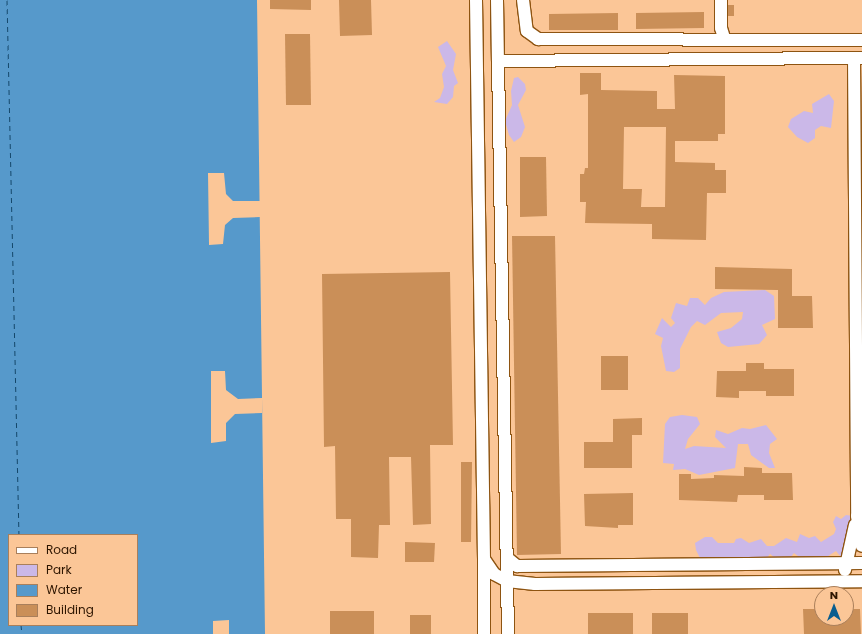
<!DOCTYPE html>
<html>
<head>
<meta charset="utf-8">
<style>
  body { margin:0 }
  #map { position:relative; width:862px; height:634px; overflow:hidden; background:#fbc697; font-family:Poppins,sans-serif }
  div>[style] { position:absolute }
  .green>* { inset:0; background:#cbb8e8 }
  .water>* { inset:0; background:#5699cb }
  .pier>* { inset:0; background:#fbc697 }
  .ferry>* { height:1px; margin-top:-0.5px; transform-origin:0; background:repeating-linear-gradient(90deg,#14476a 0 5px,transparent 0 9px) }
  .building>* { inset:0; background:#ca8f58 }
  .roads { filter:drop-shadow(1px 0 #8e5411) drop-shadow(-1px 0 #8e5411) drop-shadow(0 1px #8e5411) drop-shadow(0 -1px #8e5411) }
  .minor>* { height:12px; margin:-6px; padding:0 6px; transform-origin:6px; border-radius:6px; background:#fff }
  span { translate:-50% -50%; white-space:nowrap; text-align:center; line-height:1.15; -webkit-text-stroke:3px #fbc697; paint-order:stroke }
  .legend { position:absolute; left:8px; top:534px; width:130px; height:92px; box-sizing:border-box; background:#fbc697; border:1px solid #a97f5b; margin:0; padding:5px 7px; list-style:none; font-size:12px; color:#2d1500 }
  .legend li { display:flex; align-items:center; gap:8px; height:20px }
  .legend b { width:20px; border:1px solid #a97f5b }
  .north { position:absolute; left:814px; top:586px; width:40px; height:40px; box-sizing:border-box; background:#fbc697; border:1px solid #a97f5b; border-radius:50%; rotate:0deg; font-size:11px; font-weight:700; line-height:16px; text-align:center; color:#2d1500 }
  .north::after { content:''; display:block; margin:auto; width:14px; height:18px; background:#085d8f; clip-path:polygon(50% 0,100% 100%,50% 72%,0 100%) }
</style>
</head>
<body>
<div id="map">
  <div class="green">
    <div style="clip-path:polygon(447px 41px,456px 54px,453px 70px,458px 83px,454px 86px,453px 97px,447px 104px,434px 102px,440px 98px,444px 87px,442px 74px,446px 66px,438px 47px)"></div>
    <div style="clip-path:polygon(518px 77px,525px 84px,526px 90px,518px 105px,525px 127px,521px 137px,514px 142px,509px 135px,505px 121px,512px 105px,511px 91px,514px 78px)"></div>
    <div style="clip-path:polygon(829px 94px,834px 101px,831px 128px,821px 126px,815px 130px,815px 138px,808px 143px,797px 137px,788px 127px,791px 119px,804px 111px,813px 113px,812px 104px)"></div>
    <div style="clip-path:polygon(765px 290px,774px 296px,775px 319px,762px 325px,767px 335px,759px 344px,728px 347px,721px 343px,717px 332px,731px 328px,742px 319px,743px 312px,721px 313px,705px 325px,697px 321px,691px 327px,680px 349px,680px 368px,674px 372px,666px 371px,661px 346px,663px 338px,655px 334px,662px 318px,671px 327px,675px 323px,671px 318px,676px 303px,687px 306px,690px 298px,698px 298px,705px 305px,711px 298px,724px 292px)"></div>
    <div style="clip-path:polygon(682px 415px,697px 417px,700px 424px,688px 439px,685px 449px,694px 446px,726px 448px,715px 437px,716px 430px,728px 434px,742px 428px,750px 429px,766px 425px,777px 439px,770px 444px,769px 453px,775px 468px,769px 468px,751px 455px,748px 444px,738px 444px,735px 468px,699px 475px,685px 469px,673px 470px,674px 464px,663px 463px,665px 424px,670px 417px)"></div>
    <div style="clip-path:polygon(846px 515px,853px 516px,846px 555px,841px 557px,836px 551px,825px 558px,802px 559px,794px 553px,790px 558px,778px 560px,770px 554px,766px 559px,753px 557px,701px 560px,696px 550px,695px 543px,705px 537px,712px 537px,718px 543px,734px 543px,736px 539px,741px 538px,749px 543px,761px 539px,767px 546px,774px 546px,786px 538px,797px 542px,800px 534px,809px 538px,815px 536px,821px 542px,834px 534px,836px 529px,833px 522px,836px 516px,841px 519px)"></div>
  </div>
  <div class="water">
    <div style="clip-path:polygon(evenodd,0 0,257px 0,265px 634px,0 634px,0 0,9px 535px,137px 535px,137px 625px,9px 625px,9px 535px)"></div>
  </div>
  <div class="pier">
    <div style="clip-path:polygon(208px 173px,224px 173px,226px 194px,233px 201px,260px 201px,260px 217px,233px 218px,225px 225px,223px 244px,209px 245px)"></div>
    <div style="clip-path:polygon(211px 371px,225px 371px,226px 390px,238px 399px,262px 398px,262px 413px,235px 414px,226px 423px,226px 441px,211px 443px)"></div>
    <div style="clip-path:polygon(229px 620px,229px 634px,213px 634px,213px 621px)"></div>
  </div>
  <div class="ferry">
    <div style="left:7px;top:0;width:535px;rotate:88.72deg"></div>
    <div style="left:21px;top:625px;width:9px;rotate:84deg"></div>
  </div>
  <div class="building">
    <div style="clip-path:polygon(270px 0,311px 0,311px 10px,270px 9px)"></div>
    <div style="clip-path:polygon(339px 0,371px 0,372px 35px,340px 36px)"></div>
    <div style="clip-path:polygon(728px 5px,734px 5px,734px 16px,728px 16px)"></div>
    <div style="clip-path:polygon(704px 12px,704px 28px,636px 29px,636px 13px)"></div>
    <div style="clip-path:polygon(618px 13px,618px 30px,549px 30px,549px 14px)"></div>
    <div style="clip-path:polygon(285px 34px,310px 34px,311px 105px,286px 105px)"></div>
    <div style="clip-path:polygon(evenodd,580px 73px,601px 73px,601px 90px,657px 91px,657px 109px,675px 109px,674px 75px,725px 76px,725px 134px,718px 134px,718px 141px,675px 141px,675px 162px,715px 163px,715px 170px,726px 170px,726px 193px,707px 193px,706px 240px,652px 239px,652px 224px,585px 223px,586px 202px,580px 202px,580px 174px,584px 174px,585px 168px,588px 168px,588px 94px,580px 95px,580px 73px,624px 127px,666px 127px,665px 207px,641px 207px,642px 189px,623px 189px,624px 127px)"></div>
    <div style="clip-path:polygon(520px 157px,546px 157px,547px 216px,520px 217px)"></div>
    <div style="clip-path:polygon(512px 236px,555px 236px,561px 554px,517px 555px)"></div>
    <div style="clip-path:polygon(715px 267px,792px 269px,792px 296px,812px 296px,813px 328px,778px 328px,778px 290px,715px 289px)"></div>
    <div style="clip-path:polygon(450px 272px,453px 445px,430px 445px,431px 524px,413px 525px,411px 457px,389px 457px,390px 525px,379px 525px,378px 558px,351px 557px,351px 519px,336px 519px,335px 446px,324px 447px,322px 274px)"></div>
    <div style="clip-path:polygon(601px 356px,628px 356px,628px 390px,601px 390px)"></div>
    <div style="clip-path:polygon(746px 363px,764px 363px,764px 369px,794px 369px,794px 396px,766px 396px,766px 391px,739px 391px,739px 398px,716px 397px,717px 371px,746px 371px)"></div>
    <div style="clip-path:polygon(642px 418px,642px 435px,632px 435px,632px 468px,584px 468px,584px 442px,613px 442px,613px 419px)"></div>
    <div style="clip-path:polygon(461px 462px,472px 462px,471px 542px,461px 542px)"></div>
    <div style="clip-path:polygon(744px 467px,762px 468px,762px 473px,792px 473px,793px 500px,764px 500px,764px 495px,738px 495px,737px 502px,679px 500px,679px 474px,691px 474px,691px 479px,714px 478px,714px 475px,744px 476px)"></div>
    <div style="clip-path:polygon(633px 493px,633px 525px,618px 525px,618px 528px,585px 526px,584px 494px)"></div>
    <div style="clip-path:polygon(405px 542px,435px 543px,434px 562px,405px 562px)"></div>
    <div style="clip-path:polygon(803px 609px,822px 609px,822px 618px,846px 618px,846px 609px,860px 609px,861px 634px,804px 634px)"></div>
    <div style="clip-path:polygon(330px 611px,374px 611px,374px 634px,330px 634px)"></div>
    <div style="clip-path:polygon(588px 613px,633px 613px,633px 634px,588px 634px)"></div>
    <div style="clip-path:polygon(652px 613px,688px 613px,688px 634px,652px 634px)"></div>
    <div style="clip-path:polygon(410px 615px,431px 615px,431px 634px,410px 634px)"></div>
  </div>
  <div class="roads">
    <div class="minor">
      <div style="left:476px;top:0;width:559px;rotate:89.18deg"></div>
      <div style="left:484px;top:559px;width:18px;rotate:56deg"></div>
      <div style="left:494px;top:574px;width:15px;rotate:28deg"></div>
      <div style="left:507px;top:581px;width:28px;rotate:6deg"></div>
      <div style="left:535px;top:584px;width:327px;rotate:-0.5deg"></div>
      <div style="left:497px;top:0;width:61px;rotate:89.1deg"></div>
      <div style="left:523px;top:0;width:31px;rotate:83deg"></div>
      <div style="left:527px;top:31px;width:14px;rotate:36deg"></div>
      <div style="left:538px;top:39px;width:324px;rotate:0.2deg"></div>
      <div style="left:721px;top:0;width:28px;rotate:90deg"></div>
      <div style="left:721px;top:28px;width:10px;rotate:73deg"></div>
      <div style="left:854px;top:58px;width:458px;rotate:89.6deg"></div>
      <div style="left:857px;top:516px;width:30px;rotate:81deg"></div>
      <div style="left:507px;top:558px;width:13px;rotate:39deg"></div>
      <div style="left:517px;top:566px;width:345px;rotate:-0.5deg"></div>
      <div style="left:484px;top:559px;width:75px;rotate:90deg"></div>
      <div style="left:845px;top:570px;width:46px;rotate:-77.5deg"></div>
      <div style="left:508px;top:634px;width:573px;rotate:-91deg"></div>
      <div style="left:498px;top:61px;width:364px;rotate:-0.5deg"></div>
    </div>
  </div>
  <ul class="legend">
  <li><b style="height:5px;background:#fff"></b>Road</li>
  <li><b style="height:11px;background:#cbb8e8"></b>Park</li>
  <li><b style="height:11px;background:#5699cb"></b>Water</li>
  <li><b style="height:11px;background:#ca8f58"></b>Building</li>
  </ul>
  <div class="north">N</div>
</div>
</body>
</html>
